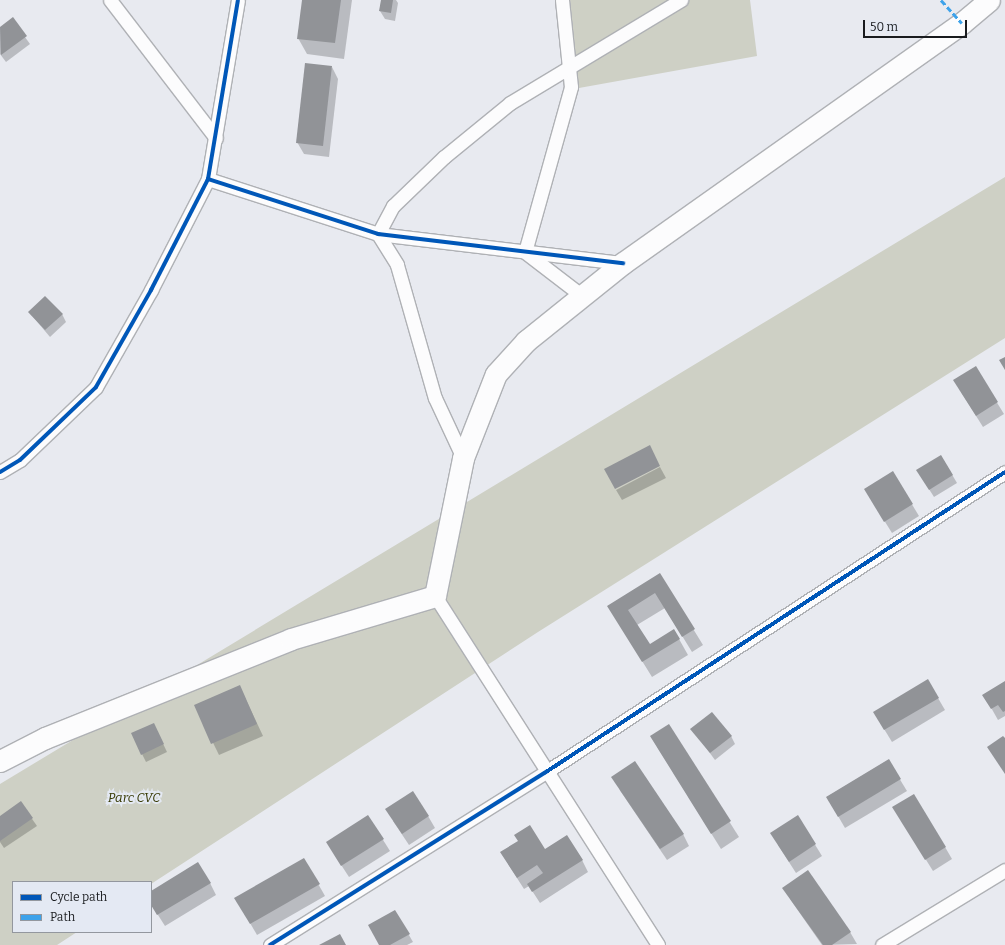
<!DOCTYPE html>
<html>
<head>
<meta charset="utf-8">
<style>
  body { margin:0 }
  #map { position:relative; width:1005px; height:945px; overflow:hidden; background:#e8eaf0; font-family:Bitter,serif }
  div>[style] { position:absolute }
  .green>* { inset:0; background:#ced0c5 }
  .shadow>* { inset:0; background:#0003 }
  .building>* { inset:0; background:#919397 }
  .roads { filter:drop-shadow(1px 0 #afb1b5) drop-shadow(-1px 0 #afb1b5) drop-shadow(0 1px #afb1b5) drop-shadow(0 -1px #afb1b5) }
  .street>* { height:13px; margin:-6.5px; padding:0 6.5px; transform-origin:6.5px; border-radius:6.5px; background:#fcfcfd }
  .primary>* { height:21px; margin:-10.5px; padding:0 10.5px; transform-origin:10.5px; border-radius:10.5px; background:#fcfcfd }
  .quiet>* { height:3px; margin-top:-1.5px; transform-origin:0; background:repeating-linear-gradient(90deg,#3da2ea 0 6px,transparent 0 9px) }
  .cycleway>* { height:4px; margin:-2px; padding:0 2px; transform-origin:2px; border-radius:2px; background:#0057b8 }
  span { translate:-50% -50%; white-space:nowrap; text-align:center; line-height:1.15; -webkit-text-stroke:4px #e4e9f3; paint-order:stroke }
  .park-label { font-size:13px; color:#373903; font-style:italic }
  .legend { position:absolute; left:12px; top:881px; width:140px; height:52px; box-sizing:border-box; background:#e4e9f3; border:1px solid #93979e; margin:0; padding:5px 7px; list-style:none; font-size:12px; color:#191b1e }
  .legend li { display:flex; align-items:center; gap:8px; height:20px }
  .legend b { width:20px; border:1px solid #93979e }
  .scale { position:absolute; left:863px; top:20px; width:104px; height:18px; box-sizing:border-box; border:2px solid #191b1e; border-top:0; padding-left:5px; font-size:12px; line-height:14px; white-space:nowrap; color:#191b1e; -webkit-text-stroke:3px #e4e9f3; paint-order:stroke }
</style>
</head>
<body>
<div id="map">
  <div class="green">
    <div style="clip-path:polygon(570px 0,750px 0,757px 56px,579px 88px)"></div>
    <div style="clip-path:polygon(1005px 177px,1005px 338px,538px 632px,151px 884px,13px 882px,13px 932px,77px 932px,57px 945px,0 945px,0 784px)"></div>
  </div>
  <div class="shadow">
    <div style="clip-path:polygon(303px 0,352px 0,344px 59px,307px 54px,298px 38px)"></div>
    <div style="clip-path:polygon(382px 0,396px 0,398px 3px,395px 21px,385px 19px,380px 11px)"></div>
    <div style="clip-path:polygon(12px 19px,30px 44px,6px 62px,0 54px,0 28px)"></div>
    <div style="clip-path:polygon(332px 67px,338px 79px,329px 157px,304px 154px,297px 142px)"></div>
    <div style="clip-path:polygon(29px 312px,62px 314px,66px 322px,50px 337px)"></div>
    <div style="clip-path:polygon(975px 367px,1004px 414px,983px 427px,961px 392px)"></div>
    <div style="clip-path:polygon(941px 456px,957px 483px,934px 497px,922px 478px)"></div>
    <div style="clip-path:polygon(660px 467px,666px 478px,622px 500px,616px 490px)"></div>
    <div style="clip-path:polygon(893px 473px,919px 516px,892px 533px,872px 501px)"></div>
    <div style="clip-path:polygon(660px 575px,703px 645px,692px 652px,665px 608px,637px 625px,649px 645px,679px 639px,688px 655px,652px 677px,608px 606px)"></div>
    <div style="clip-path:polygon(928px 681px,945px 710px,892px 742px,881px 724px)"></div>
    <div style="clip-path:polygon(1005px 682px,1005px 716px,998px 720px,984px 695px)"></div>
    <div style="clip-path:polygon(240px 687px,263px 736px,219px 755px,195px 706px)"></div>
    <div style="clip-path:polygon(669px 726px,739px 837px,721px 849px,651px 737px)"></div>
    <div style="clip-path:polygon(692px 729px,731px 736px,735px 744px,715px 760px)"></div>
    <div style="clip-path:polygon(157px 731px,167px 752px,146px 762px,142px 754px)"></div>
    <div style="clip-path:polygon(888px 760px,907px 791px,845px 828px,827px 797px)"></div>
    <div style="clip-path:polygon(619px 789px,683px 834px,689px 846px,667px 860px)"></div>
    <div style="clip-path:polygon(21px 803px,37px 826px,4px 848px,0 842px,0 817px)"></div>
    <div style="clip-path:polygon(368px 816px,390px 851px,349px 877px,334px 854px)"></div>
    <div style="clip-path:polygon(428px 816px,435px 828px,409px 845px,393px 821px)"></div>
    <div style="clip-path:polygon(798px 817px,822px 856px,796px 873px,778px 845px)"></div>
    <div style="clip-path:polygon(900px 818px,945px 847px,952px 859px,933px 871px)"></div>
    <div style="clip-path:polygon(545px 850px,582px 860px,588px 872px,540px 903px,529px 886px,524px 889px,508px 864px)"></div>
    <div style="clip-path:polygon(304px 859px,325px 896px,257px 935px,236px 899px)"></div>
    <div style="clip-path:polygon(210px 883px,216px 895px,165px 926px,151px 904px,151px 892px)"></div>
    <div style="clip-path:polygon(790px 899px,850px 932px,857px 944px,822px 945px)"></div>
    <div style="clip-path:polygon(395px 911px,413px 942px,407px 945px,381px 945px)"></div>
  </div>
  <div class="building">
    <div style="clip-path:polygon(302px 0,341px 0,335px 43px,297px 39px)"></div>
    <div style="clip-path:polygon(381px 0,393px 0,391px 13px,379px 11px)"></div>
    <div style="clip-path:polygon(13px 17px,27px 36px,1px 55px,0 27px)"></div>
    <div style="clip-path:polygon(305px 63px,332px 66px,323px 146px,296px 143px)"></div>
    <div style="clip-path:polygon(45px 296px,63px 314px,45px 330px,28px 312px)"></div>
    <div style="clip-path:polygon(1005px 357px,1005px 370px,999px 360px)"></div>
    <div style="clip-path:polygon(976px 366px,998px 402px,976px 416px,953px 380px)"></div>
    <div style="clip-path:polygon(650px 445px,660px 466px,615px 489px,604px 469px)"></div>
    <div style="clip-path:polygon(941px 455px,953px 475px,929px 490px,916px 470px)"></div>
    <div style="clip-path:polygon(893px 471px,913px 504px,884px 522px,864px 489px)"></div>
    <div style="clip-path:polygon(660px 573px,695px 629px,682px 637px,655px 593px,628px 610px,650px 644px,674px 629px,680px 639px,642px 662px,607px 606px)"></div>
    <div style="clip-path:polygon(928px 679px,939px 698px,884px 730px,873px 712px)"></div>
    <div style="clip-path:polygon(1005px 681px,1005px 711px,1003px 712px,998px 705px,991px 709px,982px 695px)"></div>
    <div style="clip-path:polygon(240px 685px,257px 724px,211px 744px,194px 705px)"></div>
    <div style="clip-path:polygon(712px 712px,732px 736px,710px 753px,690px 729px)"></div>
    <div style="clip-path:polygon(154px 723px,164px 744px,141px 755px,131px 733px)"></div>
    <div style="clip-path:polygon(669px 724px,731px 821px,711px 834px,650px 736px)"></div>
    <div style="clip-path:polygon(1003px 736px,1005px 738px,1005px 774px,987px 747px)"></div>
    <div style="clip-path:polygon(889px 759px,901px 779px,838px 817px,826px 797px)"></div>
    <div style="clip-path:polygon(635px 761px,684px 834px,660px 849px,611px 777px)"></div>
    <div style="clip-path:polygon(413px 791px,429px 816px,402px 834px,385px 809px)"></div>
    <div style="clip-path:polygon(914px 794px,946px 847px,925px 860px,892px 807px)"></div>
    <div style="clip-path:polygon(21px 801px,33px 818px,0 841px,0 816px)"></div>
    <div style="clip-path:polygon(368px 815px,384px 839px,341px 866px,326px 842px)"></div>
    <div style="clip-path:polygon(798px 815px,816px 844px,789px 862px,770px 833px)"></div>
    <div style="clip-path:polygon(530px 825px,545px 849px,567px 835px,583px 860px,532px 892px,527px 884px,543px 873px,537px 865px,517px 878px,500px 852px,518px 841px,514px 835px)"></div>
    <div style="clip-path:polygon(304px 858px,320px 884px,250px 924px,234px 898px)"></div>
    <div style="clip-path:polygon(198px 862px,211px 883px,157px 915px,151px 905px,151px 891px)"></div>
    <div style="clip-path:polygon(808px 870px,851px 932px,832px 945px,823px 945px,782px 888px)"></div>
    <div style="clip-path:polygon(395px 910px,410px 934px,390px 945px,379px 945px,368px 925px)"></div>
    <div style="clip-path:polygon(340px 934px,346px 945px,319px 945px)"></div>
  </div>
  <div class="roads">
    <div class="street">
      <div style="left:110px;top:0;width:174px;rotate:52.5deg"></div>
      <div style="left:562px;top:0;width:87px;rotate:84.1deg"></div>
      <div style="left:571px;top:87px;width:171px;rotate:105.6deg"></div>
      <div style="left:525px;top:252px;width:71px;rotate:37.5deg"></div>
      <div style="left:208px;top:179px;width:179px;rotate:17.9deg"></div>
      <div style="left:378px;top:234px;width:247px;rotate:6.8deg"></div>
      <div style="left:378px;top:234px;width:32px;rotate:-62deg"></div>
      <div style="left:393px;top:206px;width:71px;rotate:-43.9deg"></div>
      <div style="left:444px;top:157px;width:85px;rotate:-39.3deg"></div>
      <div style="left:510px;top:103px;width:200px;rotate:-31.1deg"></div>
      <div style="left:378px;top:234px;width:36px;rotate:58deg"></div>
      <div style="left:397px;top:265px;width:138px;rotate:74.1deg"></div>
      <div style="left:435px;top:398px;width:66px;rotate:65deg"></div>
      <div style="left:0;top:472px;width:23px;rotate:-31deg"></div>
      <div style="left:20px;top:460px;width:105px;rotate:-43.8deg"></div>
      <div style="left:96px;top:387px;width:112px;rotate:-60.4deg"></div>
      <div style="left:151px;top:290px;width:125px;rotate:-62.8deg"></div>
      <div style="left:208px;top:179px;width:181px;rotate:-80.5deg"></div>
      <div style="left:435px;top:596px;width:414px;rotate:57.4deg"></div>
      <div style="left:270px;top:945px;width:326px;rotate:-32.1deg"></div>
      <div style="left:546px;top:772px;width:548px;rotate:-33.17deg"></div>
      <div style="left:882px;top:945px;width:144px;rotate:-31.4deg"></div>
    </div>
    <div class="primary">
      <div style="left:0;top:761px;width:51px;rotate:-27.1deg"></div>
      <div style="left:45px;top:738px;width:265px;rotate:-21.9deg"></div>
      <div style="left:291px;top:639px;width:150px;rotate:-16.6deg"></div>
      <div style="left:435px;top:596px;width:141px;rotate:-78.5deg"></div>
      <div style="left:463px;top:458px;width:90px;rotate:-68.6deg"></div>
      <div style="left:496px;top:374px;width:45px;rotate:-47.7deg"></div>
      <div style="left:526px;top:341px;width:124px;rotate:-38.8deg"></div>
      <div style="left:623px;top:263px;width:415px;rotate:-35.3deg"></div>
      <div style="left:962px;top:23px;width:35px;rotate:-40deg"></div>
    </div>
  </div>
  <div class="quiet">
    <div style="left:941px;top:0;width:31px;rotate:48deg"></div>
  </div>
  <div class="cycleway">
    <div style="left:208px;top:179px;width:179px;rotate:17.9deg"></div>
    <div style="left:378px;top:234px;width:247px;rotate:6.8deg"></div>
    <div style="left:0;top:472px;width:23px;rotate:-31deg"></div>
    <div style="left:20px;top:460px;width:105px;rotate:-43.8deg"></div>
    <div style="left:96px;top:387px;width:112px;rotate:-60.4deg"></div>
    <div style="left:151px;top:290px;width:125px;rotate:-62.8deg"></div>
    <div style="left:208px;top:179px;width:181px;rotate:-80.5deg"></div>
    <div style="left:270px;top:945px;width:326px;rotate:-32.1deg"></div>
    <div style="left:546px;top:772px;width:548px;rotate:-33.17deg"></div>
  </div>
  <div class="park-label">
    <span style="left:134px;top:798px">Parc CVC</span>
  </div>
  <ul class="legend">
  <li><b style="height:5px;background:#0057b8"></b>Cycle path</li>
  <li><b style="height:5px;background:#3da2ea"></b>Path</li>
  </ul>
  <div class="scale">50 m</div>
</div>
</body>
</html>
